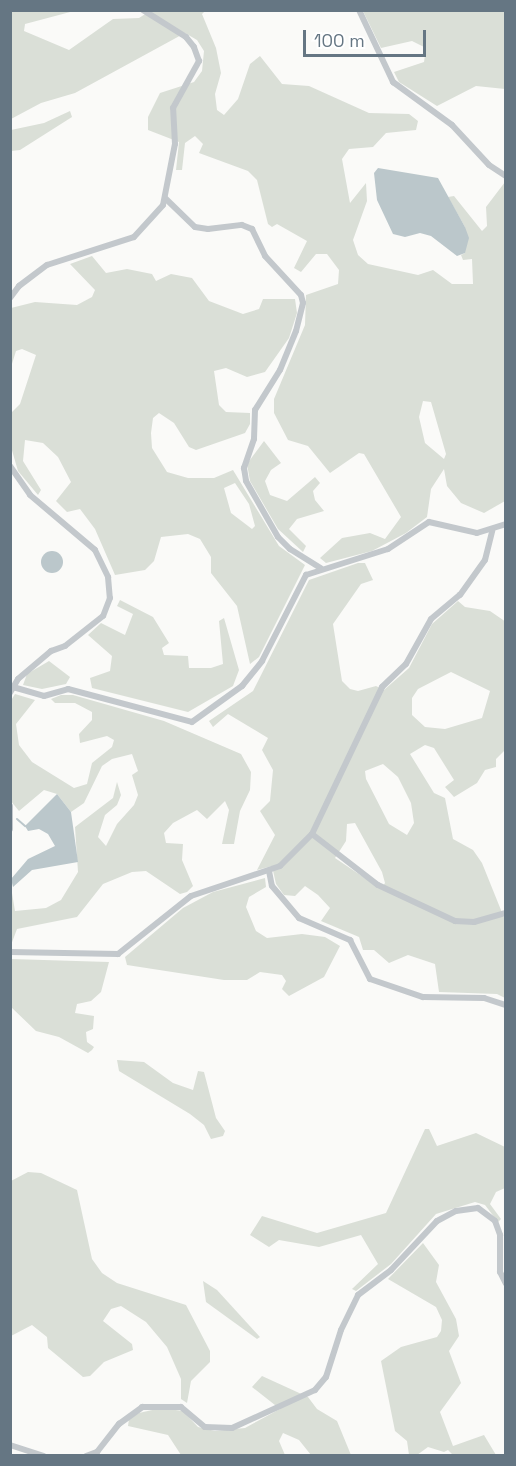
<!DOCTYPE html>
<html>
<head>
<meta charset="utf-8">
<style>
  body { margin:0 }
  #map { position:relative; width:516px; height:1466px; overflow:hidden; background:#fafaf8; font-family:"Space Grotesk",sans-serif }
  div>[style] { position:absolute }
  .green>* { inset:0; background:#dadfd7 }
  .water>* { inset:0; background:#bbc7cb }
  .round { border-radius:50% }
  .stream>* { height:2px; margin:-1px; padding:0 1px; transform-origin:1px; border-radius:1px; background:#bbc7cb }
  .street>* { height:6px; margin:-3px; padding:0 3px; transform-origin:3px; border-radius:3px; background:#c3c8cc }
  span { translate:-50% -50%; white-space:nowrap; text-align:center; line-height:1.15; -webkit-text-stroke:6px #fff; paint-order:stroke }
  .frame { position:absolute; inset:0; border:12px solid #657683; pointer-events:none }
  .scale { position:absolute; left:303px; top:30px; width:123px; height:27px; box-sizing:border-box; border:3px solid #657683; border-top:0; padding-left:8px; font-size:18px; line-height:21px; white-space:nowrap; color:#657683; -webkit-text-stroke:4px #fff; paint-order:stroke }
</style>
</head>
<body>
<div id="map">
  <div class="green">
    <div style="clip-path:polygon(evenodd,10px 11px,74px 11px,25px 24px,24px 31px,69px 50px,113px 19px,139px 18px,150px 11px,205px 11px,202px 14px,216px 48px,221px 73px,215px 94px,217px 110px,224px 115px,238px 99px,250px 64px,260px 56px,282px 84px,309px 86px,369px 113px,409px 114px,418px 121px,416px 130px,386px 133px,373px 147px,349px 149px,342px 159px,350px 203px,366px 183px,367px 201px,353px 240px,358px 255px,368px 264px,418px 275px,433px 270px,452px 284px,473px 284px,472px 259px,463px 260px,461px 255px,465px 253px,465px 227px,448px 197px,454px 196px,482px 231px,487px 226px,486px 207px,505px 182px,505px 501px,484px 513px,461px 503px,447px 486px,444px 469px,431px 489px,427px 517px,406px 533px,372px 551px,326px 563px,320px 558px,342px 538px,370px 533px,385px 539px,401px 517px,364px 454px,359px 453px,330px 473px,308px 446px,288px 440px,274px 413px,274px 399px,305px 325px,306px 295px,338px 284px,339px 270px,327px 254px,316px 254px,301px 272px,294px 268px,307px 241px,277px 224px,272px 227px,268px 224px,257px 180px,248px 171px,199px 153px,203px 144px,195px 136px,185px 143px,182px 170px,176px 170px,179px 142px,148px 130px,148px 117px,160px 93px,194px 82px,202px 71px,204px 51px,197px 40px,185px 33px,75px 93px,41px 103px,11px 119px,10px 11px,423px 401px,431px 402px,446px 454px,444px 459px,425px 443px,419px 417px,423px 401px)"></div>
    <div style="clip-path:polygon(363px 11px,505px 11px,505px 89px,476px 86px,437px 106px,399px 82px,394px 72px,424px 62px,426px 48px,412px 41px,381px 48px)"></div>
    <div style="clip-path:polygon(70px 111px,72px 117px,20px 150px,11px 151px,11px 130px,44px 123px)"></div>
    <div style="clip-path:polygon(evenodd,92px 256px,106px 273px,127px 269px,152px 274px,156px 281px,171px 274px,192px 278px,209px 301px,243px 314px,259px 309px,263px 299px,295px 299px,297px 313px,289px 338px,265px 372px,247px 377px,226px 368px,214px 371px,219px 405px,226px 412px,250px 413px,250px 424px,245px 433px,196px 450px,189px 447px,174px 423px,159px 413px,153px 418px,151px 433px,152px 448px,167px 472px,188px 478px,214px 478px,233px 470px,279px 546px,305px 565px,259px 657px,250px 664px,237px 606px,211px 573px,211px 557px,200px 539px,188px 534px,161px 537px,154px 561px,145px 570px,115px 575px,95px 529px,80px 509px,67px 512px,56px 501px,71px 482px,58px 457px,43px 443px,25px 440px,23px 461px,41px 490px,38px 495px,18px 471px,11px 447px,11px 413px,20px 404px,36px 355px,22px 349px,16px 351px,11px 367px,11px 308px,35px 302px,77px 305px,92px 297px,95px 290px,70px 264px,92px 256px,235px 483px,249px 504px,255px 526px,252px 529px,231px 513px,224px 488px,235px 483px)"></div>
    <div style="clip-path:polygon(264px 441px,281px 463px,271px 470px,265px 481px,270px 495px,287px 501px,315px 477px,320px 483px,313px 491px,315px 500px,324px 511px,297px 519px,289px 529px,306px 546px,303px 552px,278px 529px,250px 481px,247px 464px)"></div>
    <div style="clip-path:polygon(evenodd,358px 563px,365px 563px,373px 580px,361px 584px,333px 624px,342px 681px,350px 689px,358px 691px,376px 686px,384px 690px,409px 668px,432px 624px,458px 601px,465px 607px,490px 611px,506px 622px,506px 749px,496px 759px,496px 767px,485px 770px,477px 783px,454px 797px,445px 787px,454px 780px,434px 748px,425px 745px,410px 754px,434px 793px,445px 798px,453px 839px,473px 850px,482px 863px,505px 920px,505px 998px,497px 994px,439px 992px,435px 964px,408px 955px,389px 963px,374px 950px,363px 950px,359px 937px,321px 921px,330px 908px,318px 895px,305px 886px,295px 896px,284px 895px,276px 884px,272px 866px,257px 870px,275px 835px,260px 811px,270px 801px,273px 770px,262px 750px,268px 738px,228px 714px,213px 727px,209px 721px,253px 691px,309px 580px,358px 563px,451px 672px,490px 691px,482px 718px,445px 729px,425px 727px,412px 715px,412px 698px,418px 689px,451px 672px,358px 563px,383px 764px,398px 777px,411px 803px,414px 823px,407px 835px,389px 824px,366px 779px,365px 771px,383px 764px,358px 563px,355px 823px,382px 872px,385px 883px,381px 889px,335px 858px,346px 841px,347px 824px,355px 823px)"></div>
    <div style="clip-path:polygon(120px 600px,153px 617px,169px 643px,162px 648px,164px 655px,188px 656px,189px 668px,211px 668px,223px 664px,219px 621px,224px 618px,239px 670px,233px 686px,188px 712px,92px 688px,90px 678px,110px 671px,112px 656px,88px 635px,101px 623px,125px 635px,133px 614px,117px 606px)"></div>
    <div style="clip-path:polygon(49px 661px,70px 677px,66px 684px,42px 689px,23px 685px,27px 674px)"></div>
    <div style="clip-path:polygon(15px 694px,35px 700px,16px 724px,19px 745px,32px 762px,74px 788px,87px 784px,92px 763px,112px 747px,114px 740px,107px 736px,80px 743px,79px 734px,92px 720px,92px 712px,75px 703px,55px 703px,51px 699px,61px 695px,73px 695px,164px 721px,241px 754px,251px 772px,250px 790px,240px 811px,234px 844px,222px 844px,229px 810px,225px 801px,207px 819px,197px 810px,173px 823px,164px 833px,166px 843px,183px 844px,182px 860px,193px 886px,187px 892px,180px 894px,146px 871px,132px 872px,103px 884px,77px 917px,17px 929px,11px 945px,10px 881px,15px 911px,46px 908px,61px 900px,78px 872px,75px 827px,113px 798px,117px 782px,121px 795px,117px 805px,105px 815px,98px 837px,106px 846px,117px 824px,134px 805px,138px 795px,132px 775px,138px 771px,132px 754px,112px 759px,102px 766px,84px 803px,71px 812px,57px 794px,44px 790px,19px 811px,10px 800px,10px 702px)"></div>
    <div style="clip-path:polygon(265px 878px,266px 887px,249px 897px,246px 907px,256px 931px,267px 938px,302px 934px,325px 937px,340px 946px,324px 977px,289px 996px,282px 989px,286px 981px,282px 975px,260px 972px,247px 980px,224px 980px,127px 965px,125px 957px,183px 908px,213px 892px)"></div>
    <div style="clip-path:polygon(11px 959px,109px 962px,101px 992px,91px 1001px,77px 1004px,75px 1013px,94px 1016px,93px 1029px,86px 1032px,87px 1042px,94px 1047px,92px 1050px,88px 1053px,59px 1037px,36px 1031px,11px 1007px)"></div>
    <div style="clip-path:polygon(117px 1060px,144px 1062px,173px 1083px,193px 1090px,198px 1071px,204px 1072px,216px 1118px,225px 1131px,223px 1136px,211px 1139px,204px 1125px,190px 1114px,119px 1071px)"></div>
    <div style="clip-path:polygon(425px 1129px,429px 1129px,437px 1146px,476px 1133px,505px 1147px,505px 1188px,496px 1192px,490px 1204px,501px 1219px,498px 1222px,485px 1205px,475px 1202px,436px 1214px,391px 1264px,356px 1291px,352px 1289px,378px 1264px,361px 1235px,319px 1247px,279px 1240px,269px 1247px,250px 1235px,262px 1216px,317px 1233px,386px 1213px)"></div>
    <div style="clip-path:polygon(28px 1172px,41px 1173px,77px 1190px,92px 1259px,102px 1273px,117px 1283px,186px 1305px,210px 1351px,210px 1362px,191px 1381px,187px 1403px,181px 1399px,181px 1379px,167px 1347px,146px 1322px,121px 1306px,111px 1309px,103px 1321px,132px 1344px,133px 1350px,104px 1362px,90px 1376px,83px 1377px,48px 1348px,47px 1337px,32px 1325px,11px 1336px,11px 1181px)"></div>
    <div style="clip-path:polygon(423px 1243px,439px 1265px,436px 1282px,456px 1319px,459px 1336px,449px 1351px,461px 1383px,440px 1412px,453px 1446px,484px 1435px,496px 1455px,453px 1455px,448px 1450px,444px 1452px,428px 1447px,417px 1455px,409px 1455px,407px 1441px,395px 1431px,381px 1361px,401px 1347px,437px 1337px,441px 1331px,442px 1320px,436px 1307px,388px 1279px)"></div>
    <div style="clip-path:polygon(203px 1281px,217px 1290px,260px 1337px,257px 1339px,206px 1302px)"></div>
    <div style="clip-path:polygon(262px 1376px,308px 1397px,317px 1409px,337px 1421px,351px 1455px,311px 1455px,299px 1440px,283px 1433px,279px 1441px,285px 1455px,181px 1455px,168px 1435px,128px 1426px,129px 1419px,139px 1413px,161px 1408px,183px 1411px,198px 1427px,215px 1431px,245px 1428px,280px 1409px,252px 1387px)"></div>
  </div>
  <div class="water">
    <div style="clip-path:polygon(378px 168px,438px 178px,465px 227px,469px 238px,465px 253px,457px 256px,431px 236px,420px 233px,405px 237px,393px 234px,377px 200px,374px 173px)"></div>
    <div class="round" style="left:41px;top:551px;width:22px;height:22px"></div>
    <div style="clip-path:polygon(57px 794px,71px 812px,78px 862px,32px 870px,13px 887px,11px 879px,28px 859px,55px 846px,48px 834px,39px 829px,28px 831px,25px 826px)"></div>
  </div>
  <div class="stream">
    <div style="left:17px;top:819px;width:11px;rotate:41deg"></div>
  </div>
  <div class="street">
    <div style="left:359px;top:10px;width:80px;rotate:64.7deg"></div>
    <div style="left:393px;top:82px;width:73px;rotate:36.1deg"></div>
    <div style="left:452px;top:125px;width:54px;rotate:47.2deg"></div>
    <div style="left:489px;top:165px;width:20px;rotate:33deg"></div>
    <div style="left:166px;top:199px;width:40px;rotate:44deg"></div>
    <div style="left:195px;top:227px;width:13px;rotate:9deg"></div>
    <div style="left:208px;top:229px;width:34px;rotate:-7deg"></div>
    <div style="left:242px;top:225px;width:11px;rotate:22deg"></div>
    <div style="left:252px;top:229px;width:30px;rotate:64deg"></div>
    <div style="left:265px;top:256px;width:53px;rotate:47.3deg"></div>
    <div style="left:301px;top:295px;width:8px;rotate:76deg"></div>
    <div style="left:303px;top:303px;width:29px;rotate:104deg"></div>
    <div style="left:296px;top:331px;width:42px;rotate:112.3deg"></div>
    <div style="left:280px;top:370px;width:47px;rotate:122deg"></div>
    <div style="left:255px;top:410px;width:29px;rotate:92deg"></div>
    <div style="left:254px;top:439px;width:31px;rotate:109deg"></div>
    <div style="left:244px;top:468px;width:13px;rotate:81deg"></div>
    <div style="left:246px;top:481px;width:64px;rotate:60.3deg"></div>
    <div style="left:278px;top:537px;width:17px;rotate:45deg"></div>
    <div style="left:290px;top:549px;width:36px;rotate:32deg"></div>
    <div style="left:10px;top:298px;width:15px;rotate:-53deg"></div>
    <div style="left:19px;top:286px;width:35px;rotate:-37deg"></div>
    <div style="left:47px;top:265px;width:91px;rotate:-17.8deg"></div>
    <div style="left:134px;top:237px;width:43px;rotate:-47.8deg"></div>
    <div style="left:163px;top:205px;width:62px;rotate:-78.9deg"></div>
    <div style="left:175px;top:144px;width:36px;rotate:-93deg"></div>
    <div style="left:173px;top:108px;width:54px;rotate:-61deg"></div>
    <div style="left:199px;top:61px;width:15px;rotate:-110deg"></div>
    <div style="left:194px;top:47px;width:13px;rotate:-129deg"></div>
    <div style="left:186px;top:37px;width:51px;rotate:-147.9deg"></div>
    <div style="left:10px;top:466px;width:35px;rotate:55deg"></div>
    <div style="left:30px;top:495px;width:85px;rotate:40.2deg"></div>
    <div style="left:95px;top:550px;width:30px;rotate:64deg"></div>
    <div style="left:108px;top:577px;width:21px;rotate:85deg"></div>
    <div style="left:110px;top:598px;width:19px;rotate:111deg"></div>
    <div style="left:103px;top:616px;width:48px;rotate:141.7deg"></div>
    <div style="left:65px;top:646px;width:15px;rotate:160deg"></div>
    <div style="left:51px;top:651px;width:43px;rotate:139.7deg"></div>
    <div style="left:18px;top:679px;width:16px;rotate:120deg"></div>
    <div style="left:13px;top:687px;width:32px;rotate:16deg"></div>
    <div style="left:44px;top:696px;width:25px;rotate:-16deg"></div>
    <div style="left:68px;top:689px;width:128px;rotate:14.9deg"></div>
    <div style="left:192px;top:722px;width:62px;rotate:-35.8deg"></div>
    <div style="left:242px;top:686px;width:32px;rotate:-51deg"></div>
    <div style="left:262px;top:661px;width:97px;rotate:-62.9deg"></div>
    <div style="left:306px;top:575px;width:86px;rotate:-17.6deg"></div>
    <div style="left:388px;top:549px;width:49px;rotate:-33.4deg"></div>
    <div style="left:429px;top:522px;width:49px;rotate:12.9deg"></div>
    <div style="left:477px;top:533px;width:30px;rotate:-17deg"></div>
    <div style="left:10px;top:806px;width:23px;rotate:90deg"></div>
    <div style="left:312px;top:834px;width:83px;rotate:37.7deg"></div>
    <div style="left:378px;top:885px;width:85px;rotate:25.1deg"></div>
    <div style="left:455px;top:921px;width:19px;rotate:3deg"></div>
    <div style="left:474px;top:922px;width:33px;rotate:-16deg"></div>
    <div style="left:269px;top:871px;width:15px;rotate:79deg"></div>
    <div style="left:272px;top:886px;width:42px;rotate:49.8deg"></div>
    <div style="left:299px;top:918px;width:56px;rotate:23.3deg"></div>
    <div style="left:350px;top:940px;width:44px;rotate:62.9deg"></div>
    <div style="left:370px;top:979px;width:56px;rotate:18.8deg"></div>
    <div style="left:423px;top:997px;width:61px;rotate:0.9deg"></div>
    <div style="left:484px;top:998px;width:23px;rotate:18deg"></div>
    <div style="left:10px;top:952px;width:108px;rotate:1.1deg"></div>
    <div style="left:118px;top:954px;width:93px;rotate:-38.5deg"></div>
    <div style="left:191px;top:896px;width:94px;rotate:-18.6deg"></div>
    <div style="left:280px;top:866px;width:45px;rotate:-45deg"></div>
    <div style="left:312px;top:834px;width:163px;rotate:-64.5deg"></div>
    <div style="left:382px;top:687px;width:33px;rotate:-44deg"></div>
    <div style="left:406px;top:664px;width:51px;rotate:-60.9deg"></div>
    <div style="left:431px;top:619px;width:38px;rotate:-40deg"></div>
    <div style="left:460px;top:595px;width:43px;rotate:-54.5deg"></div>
    <div style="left:485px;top:560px;width:30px;rotate:-76deg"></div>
    <div style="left:10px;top:1445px;width:35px;rotate:18deg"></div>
    <div style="left:86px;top:1456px;width:12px;rotate:-20deg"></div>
    <div style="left:97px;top:1452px;width:36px;rotate:-52deg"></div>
    <div style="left:119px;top:1424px;width:29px;rotate:-36deg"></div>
    <div style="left:142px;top:1407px;width:39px"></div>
    <div style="left:181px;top:1407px;width:31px;rotate:40deg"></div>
    <div style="left:205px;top:1427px;width:27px;rotate:2deg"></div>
    <div style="left:232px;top:1428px;width:91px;rotate:-24.6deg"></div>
    <div style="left:315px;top:1390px;width:17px;rotate:-50deg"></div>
    <div style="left:326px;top:1377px;width:49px;rotate:-72.3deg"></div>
    <div style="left:341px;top:1330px;width:39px;rotate:-64deg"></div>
    <div style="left:358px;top:1295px;width:41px;rotate:-37.1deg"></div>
    <div style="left:391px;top:1270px;width:67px;rotate:-46.8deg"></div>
    <div style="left:437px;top:1221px;width:21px;rotate:-28deg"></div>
    <div style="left:456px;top:1211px;width:22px;rotate:-8deg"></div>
    <div style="left:478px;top:1208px;width:21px;rotate:37deg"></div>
    <div style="left:495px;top:1221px;width:15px;rotate:70deg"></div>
    <div style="left:500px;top:1235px;width:37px;rotate:90deg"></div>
    <div style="left:500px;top:1272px;width:13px;rotate:63deg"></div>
  </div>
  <div class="frame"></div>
  <div class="scale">100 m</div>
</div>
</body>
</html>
